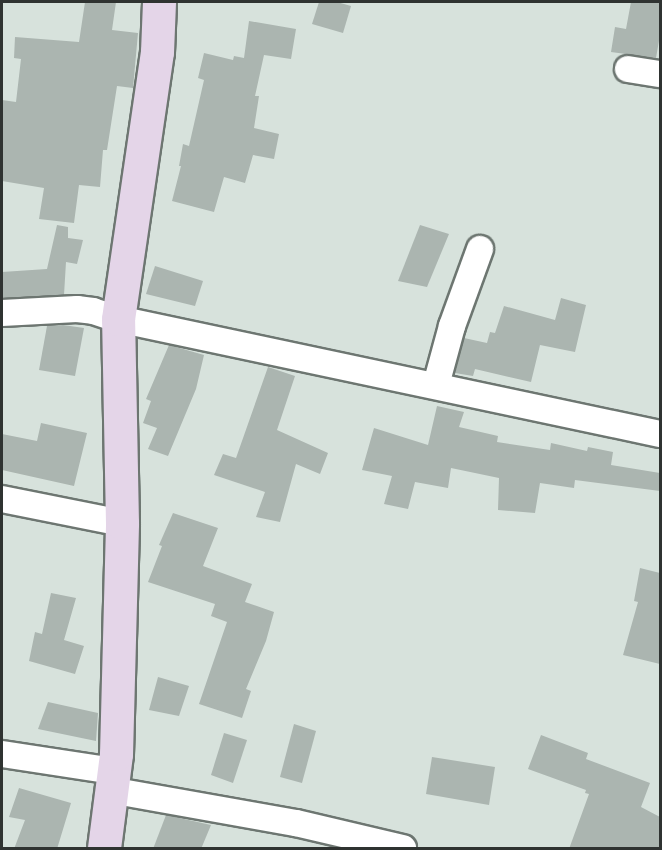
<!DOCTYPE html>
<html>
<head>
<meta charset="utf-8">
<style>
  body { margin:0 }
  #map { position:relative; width:662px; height:850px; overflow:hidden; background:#d7e2dc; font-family:"Work Sans",sans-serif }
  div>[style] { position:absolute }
  .building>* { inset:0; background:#abb5b0 }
  .roads { filter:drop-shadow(2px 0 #6d7671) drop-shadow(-2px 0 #6d7671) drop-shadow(0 2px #6d7671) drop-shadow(0 -2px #6d7671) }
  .street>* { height:26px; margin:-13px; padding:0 13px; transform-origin:13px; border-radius:13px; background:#fff }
  .secondary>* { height:33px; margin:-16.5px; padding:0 16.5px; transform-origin:16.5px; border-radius:16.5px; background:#e4d5e8 }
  span { translate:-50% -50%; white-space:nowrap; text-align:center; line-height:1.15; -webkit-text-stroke:5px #e4efe9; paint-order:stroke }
  .frame { position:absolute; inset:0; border:3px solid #2f3331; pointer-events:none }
</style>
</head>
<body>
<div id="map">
  <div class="building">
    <div style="clip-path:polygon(85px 2px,116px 2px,112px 30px,138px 33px,133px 88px,117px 86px,107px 150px,103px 150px,100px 187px,79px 185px,74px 223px,39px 219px,44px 188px,2px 181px,2px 100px,16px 102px,21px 59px,14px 58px,15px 37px,79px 42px)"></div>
    <div style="clip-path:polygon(319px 2px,337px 2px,351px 6px,343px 33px,312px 24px)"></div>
    <div style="clip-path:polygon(631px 2px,660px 2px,660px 35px,656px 58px,611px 52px,615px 27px,626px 29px)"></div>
    <div style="clip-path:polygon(249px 21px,296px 29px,291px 59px,264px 55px,255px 96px,259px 96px,254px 128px,279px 134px,274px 159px,253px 155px,245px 183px,224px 177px,214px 212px,172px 201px,181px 166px,179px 166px,183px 144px,189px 146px,204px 80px,198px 78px,204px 53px,233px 60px,234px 56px,244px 58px)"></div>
    <div style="clip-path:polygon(57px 225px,68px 227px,68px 238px,83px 240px,77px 264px,66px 262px,64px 295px,2px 298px,2px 272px,47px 269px)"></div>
    <div style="clip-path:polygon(420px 225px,449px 234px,427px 287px,398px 281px)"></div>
    <div style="clip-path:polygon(155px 266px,203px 281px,195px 306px,146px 294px)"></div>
    <div style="clip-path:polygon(561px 298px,586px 305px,575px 352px,540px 345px,531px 382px,475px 369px,473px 376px,455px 373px,464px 338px,487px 343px,490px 332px,495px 333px,504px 306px,555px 320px)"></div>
    <div style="clip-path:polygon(63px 325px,84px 328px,75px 376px,39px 370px,47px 326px)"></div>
    <div style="clip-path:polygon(169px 345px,204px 355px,196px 389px,168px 456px,148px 449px,157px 428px,143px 423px,151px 401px,146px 399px)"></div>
    <div style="clip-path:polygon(268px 367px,295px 376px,277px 430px,328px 453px,320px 474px,296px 464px,280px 522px,256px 517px,265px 492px,214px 475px,223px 454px,236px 458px)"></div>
    <div style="clip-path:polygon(437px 406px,464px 412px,459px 427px,498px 436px,497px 442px,550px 450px,551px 443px,587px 451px,588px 447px,613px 452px,611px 465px,660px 473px,660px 491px,575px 480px,574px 488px,540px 483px,535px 513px,498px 510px,499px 478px,451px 468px,448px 488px,415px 482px,408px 509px,384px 504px,392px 476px,362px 470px,374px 428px,428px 445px)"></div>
    <div style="clip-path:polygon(41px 423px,87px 433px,74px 486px,2px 470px,2px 434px,37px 441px)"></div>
    <div style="clip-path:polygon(173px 513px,218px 528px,203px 566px,252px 584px,245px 602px,274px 612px,266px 641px,246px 689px,251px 691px,242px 718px,199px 704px,227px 622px,211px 616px,215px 604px,148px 582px,162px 546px,159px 545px)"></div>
    <div style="clip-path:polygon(640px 568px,660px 573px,660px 664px,623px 655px,638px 602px,634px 601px)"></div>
    <div style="clip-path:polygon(51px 593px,76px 598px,64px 640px,84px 646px,75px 674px,29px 661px,35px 632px,42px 634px)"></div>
    <div style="clip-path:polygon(158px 677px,189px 686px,179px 716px,149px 710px)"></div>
    <div style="clip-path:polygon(48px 702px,98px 713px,96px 741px,38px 729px)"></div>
    <div style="clip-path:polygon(294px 724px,316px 731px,302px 783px,280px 777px)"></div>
    <div style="clip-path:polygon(224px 733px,247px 740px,233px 783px,211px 775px)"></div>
    <div style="clip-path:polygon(541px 735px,588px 753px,586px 759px,650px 783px,641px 807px,660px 817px,660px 849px,569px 849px,589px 794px,585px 793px,586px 790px,528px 769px)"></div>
    <div style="clip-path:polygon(432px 757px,495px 767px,489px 805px,426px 794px)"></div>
    <div style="clip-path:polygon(19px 788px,71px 803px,57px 849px,14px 849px,25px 820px,9px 817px)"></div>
    <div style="clip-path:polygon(166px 815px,211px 825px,201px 849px,153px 849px)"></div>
  </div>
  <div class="roads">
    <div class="street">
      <div style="left:628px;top:69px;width:32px;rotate:9deg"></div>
      <div style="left:2px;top:313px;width:75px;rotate:-3.1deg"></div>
      <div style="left:77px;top:309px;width:16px;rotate:7deg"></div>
      <div style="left:93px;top:311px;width:26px;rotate:18deg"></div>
      <div style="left:118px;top:319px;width:554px;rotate:11.98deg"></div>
      <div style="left:436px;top:385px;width:61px;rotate:-74.8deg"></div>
      <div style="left:452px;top:326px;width:82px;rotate:-70deg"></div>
      <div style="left:2px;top:499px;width:122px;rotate:11.3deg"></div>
      <div style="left:2px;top:754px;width:112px;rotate:8.7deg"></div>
      <div style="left:110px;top:790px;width:189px;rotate:10.1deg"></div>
      <div style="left:296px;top:823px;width:110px;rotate:13.2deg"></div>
    </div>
    <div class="secondary">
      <div style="left:104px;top:848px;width:95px;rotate:-82.7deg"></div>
      <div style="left:116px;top:754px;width:231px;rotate:-88.5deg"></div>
      <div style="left:122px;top:523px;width:204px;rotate:-91.1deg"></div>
      <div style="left:118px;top:319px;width:270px;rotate:-81.7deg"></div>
      <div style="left:157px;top:52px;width:50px;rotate:-87.7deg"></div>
    </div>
  </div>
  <div class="frame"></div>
</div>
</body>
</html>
